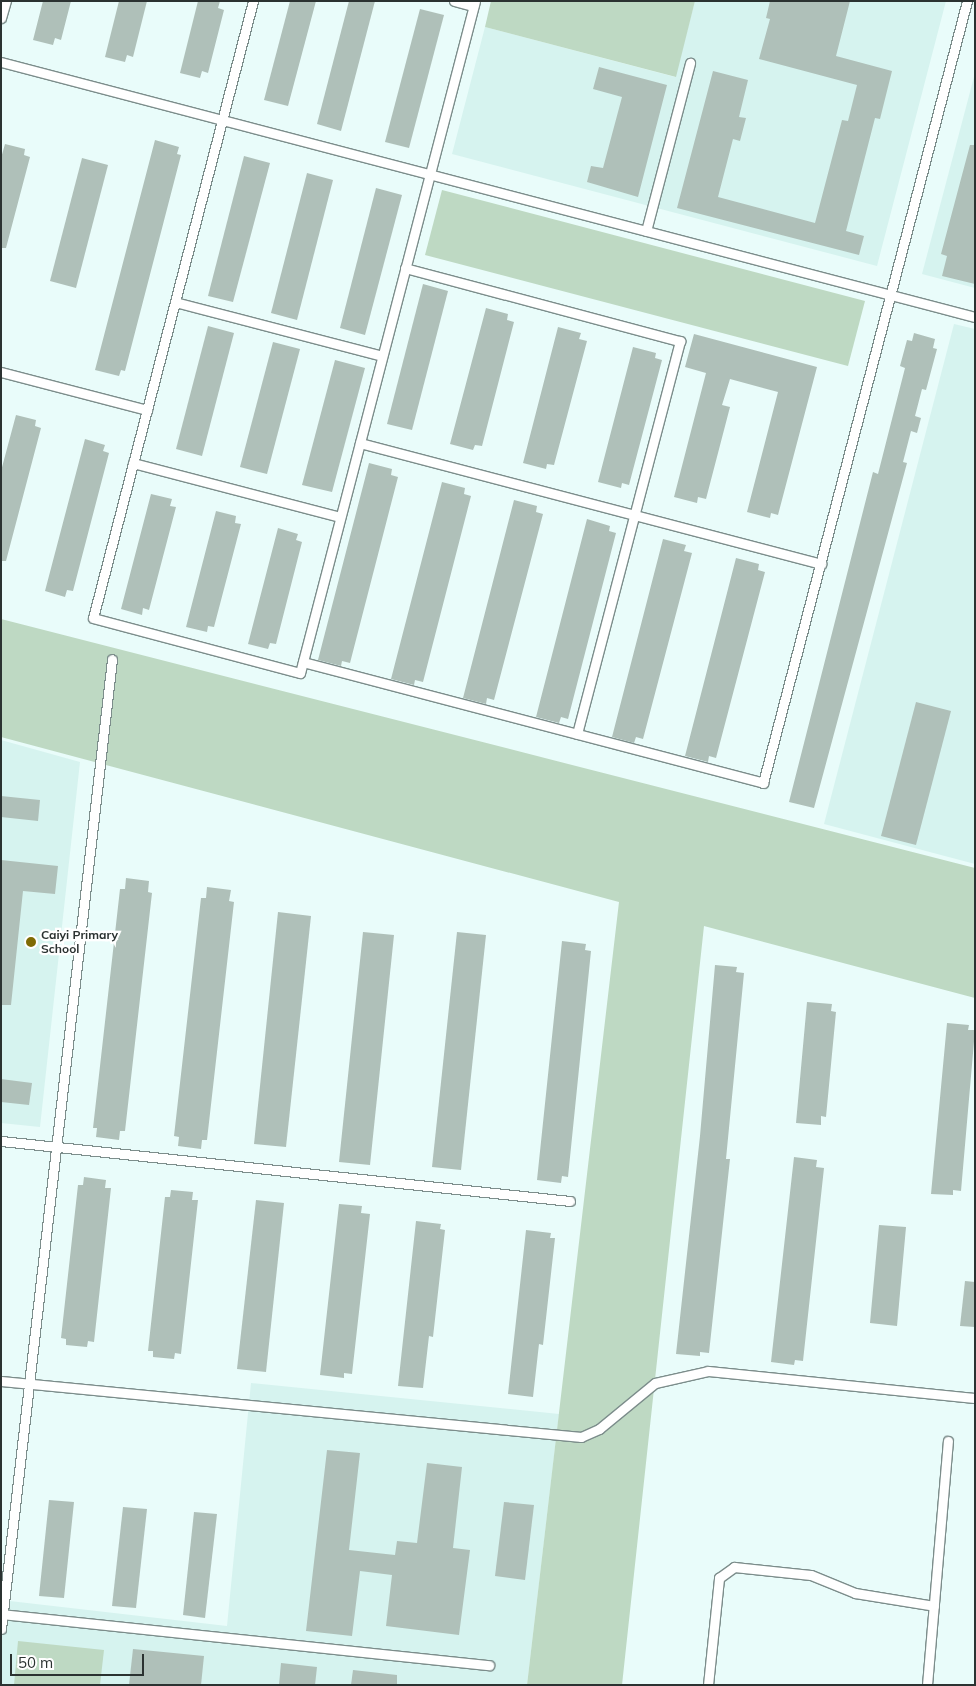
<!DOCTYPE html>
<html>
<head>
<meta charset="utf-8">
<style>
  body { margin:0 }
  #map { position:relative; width:976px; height:1686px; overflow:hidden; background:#e9fcfa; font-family:Mulish,sans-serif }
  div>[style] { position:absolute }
  .built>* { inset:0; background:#d6f3ef }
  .green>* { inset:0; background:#bed9c3 }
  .building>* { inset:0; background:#afc0b9 }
  .roads { filter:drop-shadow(1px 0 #7c8d8b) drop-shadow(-1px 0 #7c8d8b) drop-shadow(0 1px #7c8d8b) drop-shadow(0 -1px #7c8d8b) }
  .service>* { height:9px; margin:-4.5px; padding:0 4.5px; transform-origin:4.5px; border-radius:4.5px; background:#fff }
  .dots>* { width:14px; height:14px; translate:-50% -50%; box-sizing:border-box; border:2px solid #fff; border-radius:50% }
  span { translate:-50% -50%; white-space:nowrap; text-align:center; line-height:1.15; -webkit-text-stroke:4.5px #fff; paint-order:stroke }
  .poi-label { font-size:12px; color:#2b3231; font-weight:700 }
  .left { translate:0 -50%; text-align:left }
  .frame { position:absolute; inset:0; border:2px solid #2b3231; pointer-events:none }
  .scale { position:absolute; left:10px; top:1654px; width:134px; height:22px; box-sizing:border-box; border:2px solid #2b3231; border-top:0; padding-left:6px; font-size:15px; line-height:18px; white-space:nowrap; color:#2b3231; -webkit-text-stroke:4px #fff; paint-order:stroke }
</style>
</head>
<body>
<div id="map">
  <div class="built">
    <div style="clip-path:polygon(695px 1px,946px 1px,877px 266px,452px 154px,485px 27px,675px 77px)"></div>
    <div style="clip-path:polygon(975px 73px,975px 288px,922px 274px)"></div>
    <div style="clip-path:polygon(954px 324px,975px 329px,975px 864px,824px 824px)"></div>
    <div style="clip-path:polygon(1px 740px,80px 762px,40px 1127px,1px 1123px)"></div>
    <div style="clip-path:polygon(251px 1383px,559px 1414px,527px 1685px,1px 1685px,1px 1600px,227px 1626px)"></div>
  </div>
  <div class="green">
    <div style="clip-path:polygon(491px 1px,695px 1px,676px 77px,485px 27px)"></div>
    <div style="clip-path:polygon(442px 190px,865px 301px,848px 366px,425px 255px)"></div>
    <div style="clip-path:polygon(1px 619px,975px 868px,975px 998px,704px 926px,622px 1685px,527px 1685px,619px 902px,1px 737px)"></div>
    <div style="clip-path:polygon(18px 1641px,104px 1650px,100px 1685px,14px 1685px)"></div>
  </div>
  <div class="building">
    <div style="clip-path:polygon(43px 1px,71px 1px,61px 40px,55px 38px,53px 45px,33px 40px)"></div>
    <div style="clip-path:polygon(119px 1px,147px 1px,133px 57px,127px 55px,125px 62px,105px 57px)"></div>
    <div style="clip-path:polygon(198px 1px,220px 1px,218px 8px,224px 10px,208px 73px,202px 71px,200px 78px,180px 73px)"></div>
    <div style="clip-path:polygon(290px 1px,316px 1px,288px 106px,264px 100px)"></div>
    <div style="clip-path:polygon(349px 1px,375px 1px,341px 131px,317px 124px)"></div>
    <div style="clip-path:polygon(770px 1px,850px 1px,836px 56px,892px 71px,880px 119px,875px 118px,846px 231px,864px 236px,859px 255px,677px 208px,713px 71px,748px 80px,739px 117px,746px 118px,740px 141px,733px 139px,718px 197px,815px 223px,842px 120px,848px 121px,857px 85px,759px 59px,770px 19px,766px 18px)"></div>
    <div style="clip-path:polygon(420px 9px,444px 15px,409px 148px,385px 142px)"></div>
    <div style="clip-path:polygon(599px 67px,667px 85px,638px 197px,587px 182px,591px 166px,603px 168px,622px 97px,593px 89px)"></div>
    <div style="clip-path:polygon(155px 140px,179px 147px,177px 154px,181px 155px,125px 371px,121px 370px,119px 376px,95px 370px)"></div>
    <div style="clip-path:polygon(5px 144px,25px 149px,24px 155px,30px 157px,6px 248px,1px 248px,1px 158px)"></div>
    <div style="clip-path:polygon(970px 145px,975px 145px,975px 284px,942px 276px,947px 256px,941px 254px)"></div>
    <div style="clip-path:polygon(244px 156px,270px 163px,233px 302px,208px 296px)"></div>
    <div style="clip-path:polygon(82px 158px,108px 165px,76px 288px,50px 281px)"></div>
    <div style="clip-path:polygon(307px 173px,333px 180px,297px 320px,271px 313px)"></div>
    <div style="clip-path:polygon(376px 188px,402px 195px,365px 335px,340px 328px)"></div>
    <div style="clip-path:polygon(423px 284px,448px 291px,412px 430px,387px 424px)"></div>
    <div style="clip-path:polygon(486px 308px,508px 314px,507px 320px,514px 322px,482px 446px,475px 445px,473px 450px,450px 444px)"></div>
    <div style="clip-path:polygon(208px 326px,234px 333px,202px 456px,176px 449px)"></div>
    <div style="clip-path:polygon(558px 327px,581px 333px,579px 339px,587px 341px,554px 465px,547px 464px,546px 469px,523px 463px)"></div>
    <div style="clip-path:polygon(914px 333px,935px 339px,933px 348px,937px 349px,926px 390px,922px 389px,915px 416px,921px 418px,917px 433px,911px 431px,903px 462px,907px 463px,814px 808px,789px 802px,873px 472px,878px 474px,905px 368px,900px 366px,907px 340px,912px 341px)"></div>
    <div style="clip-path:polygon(694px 334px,817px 367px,778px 515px,771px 513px,770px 518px,747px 512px,778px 392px,730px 379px,722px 405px,730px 407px,706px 499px,698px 497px,697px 503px,674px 497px,706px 373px,685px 367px)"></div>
    <div style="clip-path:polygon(273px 342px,300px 349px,267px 474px,240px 467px)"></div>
    <div style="clip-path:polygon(633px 347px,656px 353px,655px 358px,662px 360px,629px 485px,622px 483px,621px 488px,598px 482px)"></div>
    <div style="clip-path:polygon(335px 360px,365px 368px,332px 492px,302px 485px)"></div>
    <div style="clip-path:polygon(16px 415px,36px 420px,35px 426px,41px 428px,6px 561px,1px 561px,1px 471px)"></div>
    <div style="clip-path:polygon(85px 439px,105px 445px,103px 451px,109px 453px,73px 591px,67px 590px,65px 597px,45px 591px)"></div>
    <div style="clip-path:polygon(369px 463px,392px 469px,391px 475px,398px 477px,350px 663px,342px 661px,341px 666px,318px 660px)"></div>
    <div style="clip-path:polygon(442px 482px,465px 488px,464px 494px,471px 496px,423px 682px,415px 680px,414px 685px,391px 679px)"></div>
    <div style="clip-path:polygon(151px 494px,172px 499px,170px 506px,176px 507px,149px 610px,143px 608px,142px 615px,121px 609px)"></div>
    <div style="clip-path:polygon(514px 500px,537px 506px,536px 512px,543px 514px,494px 700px,487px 698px,486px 704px,463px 698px)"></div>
    <div style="clip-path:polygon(216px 511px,236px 516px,235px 523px,241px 524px,214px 627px,208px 626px,207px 632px,186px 627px)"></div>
    <div style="clip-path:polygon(587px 519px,610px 526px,609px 531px,616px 533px,568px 719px,561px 717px,559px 723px,536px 717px)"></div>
    <div style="clip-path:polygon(278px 528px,298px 534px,296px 540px,302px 542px,276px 644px,270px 643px,268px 649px,248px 644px)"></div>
    <div style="clip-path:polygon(663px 539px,686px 545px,684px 551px,692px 553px,643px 739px,636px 737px,634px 743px,612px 737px)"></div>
    <div style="clip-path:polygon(736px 558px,759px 564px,758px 570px,765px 572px,716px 758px,709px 756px,708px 762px,685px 756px)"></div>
    <div style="clip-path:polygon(916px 702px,951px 711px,916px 845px,881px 836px)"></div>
    <div style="clip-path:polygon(1px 796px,40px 800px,38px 821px,1px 817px)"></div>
    <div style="clip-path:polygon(1px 860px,58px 866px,55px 894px,23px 891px,11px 1005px,1px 1005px)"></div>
    <div style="clip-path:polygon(126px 878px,149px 881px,148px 892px,152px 893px,125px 1131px,120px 1131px,119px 1140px,96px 1137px,97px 1128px,93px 1128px,120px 889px,125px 889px)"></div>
    <div style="clip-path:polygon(207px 887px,231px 890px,229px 901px,234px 902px,207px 1140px,202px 1140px,201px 1149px,178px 1146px,179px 1137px,174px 1136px,201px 898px,206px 898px)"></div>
    <div style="clip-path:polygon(278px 912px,311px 916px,286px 1147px,254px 1144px)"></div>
    <div style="clip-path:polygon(363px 932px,394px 935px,370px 1165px,339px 1162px)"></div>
    <div style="clip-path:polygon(457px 932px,486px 935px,461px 1170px,432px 1167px)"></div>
    <div style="clip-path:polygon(562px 941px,586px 944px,585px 950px,591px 951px,568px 1177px,562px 1176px,561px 1183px,537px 1180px)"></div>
    <div style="clip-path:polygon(715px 965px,737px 967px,736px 972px,744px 973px,726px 1159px,730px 1159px,709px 1353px,700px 1352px,700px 1356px,676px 1354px,700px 1136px)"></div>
    <div style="clip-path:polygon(807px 1002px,832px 1004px,831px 1011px,836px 1012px,826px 1117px,821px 1116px,821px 1125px,796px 1123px)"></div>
    <div style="clip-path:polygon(947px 1023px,969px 1025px,968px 1030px,975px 1030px,961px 1191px,953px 1190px,953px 1195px,931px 1194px)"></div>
    <div style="clip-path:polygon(1px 1079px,32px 1083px,29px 1105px,1px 1102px)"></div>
    <div style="clip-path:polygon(794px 1157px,817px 1160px,816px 1167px,824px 1168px,803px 1361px,795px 1360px,794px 1365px,771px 1362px)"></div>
    <div style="clip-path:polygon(84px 1177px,106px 1180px,105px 1188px,111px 1188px,94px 1342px,88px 1341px,87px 1347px,66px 1345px,66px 1339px,61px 1338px,78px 1185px,83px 1185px)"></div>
    <div style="clip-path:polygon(171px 1190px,193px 1192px,192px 1200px,198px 1200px,181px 1354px,175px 1353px,174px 1359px,153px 1357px,153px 1351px,148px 1351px,165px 1197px,170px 1197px)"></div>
    <div style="clip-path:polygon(256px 1200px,284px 1203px,266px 1372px,237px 1369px)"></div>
    <div style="clip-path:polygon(339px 1204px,362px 1206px,361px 1213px,370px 1214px,352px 1374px,344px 1373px,344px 1378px,320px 1375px)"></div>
    <div style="clip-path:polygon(416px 1221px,441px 1224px,440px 1229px,445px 1230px,433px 1337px,429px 1336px,423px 1388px,398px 1386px)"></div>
    <div style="clip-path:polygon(879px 1225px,906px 1227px,897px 1326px,870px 1323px)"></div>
    <div style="clip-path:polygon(526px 1230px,551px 1233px,550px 1238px,555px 1238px,543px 1345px,539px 1344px,533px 1397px,508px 1394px)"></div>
    <div style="clip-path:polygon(965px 1281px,975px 1282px,975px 1327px,960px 1326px)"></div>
    <div style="clip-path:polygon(327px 1450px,360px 1453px,349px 1550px,395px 1555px,397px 1541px,417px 1543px,427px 1463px,462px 1467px,453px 1548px,470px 1550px,459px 1635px,386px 1626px,392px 1575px,360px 1571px,352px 1636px,306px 1631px)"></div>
    <div style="clip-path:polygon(49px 1500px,74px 1502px,64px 1598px,39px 1596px)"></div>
    <div style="clip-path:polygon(504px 1502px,534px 1505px,525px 1580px,495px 1576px)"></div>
    <div style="clip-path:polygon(123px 1507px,147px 1509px,136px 1608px,112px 1606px)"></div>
    <div style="clip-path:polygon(194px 1512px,217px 1514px,205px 1618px,183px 1615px)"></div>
    <div style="clip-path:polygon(133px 1649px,204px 1656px,201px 1685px,129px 1685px)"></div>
    <div style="clip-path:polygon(281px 1663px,317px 1667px,315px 1685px,279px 1685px)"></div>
    <div style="clip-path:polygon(353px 1670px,397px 1675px,397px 1685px,351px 1685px)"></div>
  </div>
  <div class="roads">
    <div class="service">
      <div style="left:253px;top:1px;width:637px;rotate:104.54deg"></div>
      <div style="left:93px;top:618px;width:214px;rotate:14.9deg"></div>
      <div style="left:300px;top:673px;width:694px;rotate:-75.4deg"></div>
      <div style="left:454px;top:1px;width:20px;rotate:15deg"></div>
      <div style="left:1px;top:18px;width:18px;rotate:-74deg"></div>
      <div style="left:1px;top:62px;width:1007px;rotate:14.67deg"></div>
      <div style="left:646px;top:231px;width:174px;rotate:-75.3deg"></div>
      <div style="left:405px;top:268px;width:285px;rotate:14.9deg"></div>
      <div style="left:680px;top:341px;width:406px;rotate:104.7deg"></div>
      <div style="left:175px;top:302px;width:214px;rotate:14.6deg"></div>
      <div style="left:1px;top:372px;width:151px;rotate:14.6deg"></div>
      <div style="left:360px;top:443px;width:477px;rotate:14.7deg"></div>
      <div style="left:133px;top:463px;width:214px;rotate:14.6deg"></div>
      <div style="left:303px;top:662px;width:476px;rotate:14.7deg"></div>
      <div style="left:763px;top:783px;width:808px;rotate:-75.38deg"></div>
      <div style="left:1px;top:1141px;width:572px;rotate:6.02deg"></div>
      <div style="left:1px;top:1381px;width:583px;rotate:5.51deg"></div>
      <div style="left:581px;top:1437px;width:20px;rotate:-24deg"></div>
      <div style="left:599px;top:1429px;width:72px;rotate:-39.4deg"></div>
      <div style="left:655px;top:1383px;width:54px;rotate:-12.8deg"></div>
      <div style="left:708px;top:1371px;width:268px;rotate:5.8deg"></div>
      <div style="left:1px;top:1614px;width:491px;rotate:6deg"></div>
      <div style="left:1px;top:1629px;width:976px;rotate:-83.47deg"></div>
      <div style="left:708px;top:1685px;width:108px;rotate:-84.1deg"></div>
      <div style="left:719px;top:1578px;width:19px;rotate:-36deg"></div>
      <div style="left:734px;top:1567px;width:77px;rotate:5.9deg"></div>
      <div style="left:811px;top:1575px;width:48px;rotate:22.2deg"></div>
      <div style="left:855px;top:1593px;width:80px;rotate:9.3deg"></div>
      <div style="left:927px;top:1685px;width:245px;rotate:-85.1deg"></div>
    </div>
  </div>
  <div class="dots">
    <div style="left:31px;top:942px;background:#7f6b04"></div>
  </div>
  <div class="poi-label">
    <span class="left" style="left:41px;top:942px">Caiyi Primary<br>School</span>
  </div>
  <div class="frame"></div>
  <div class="scale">50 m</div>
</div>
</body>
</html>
